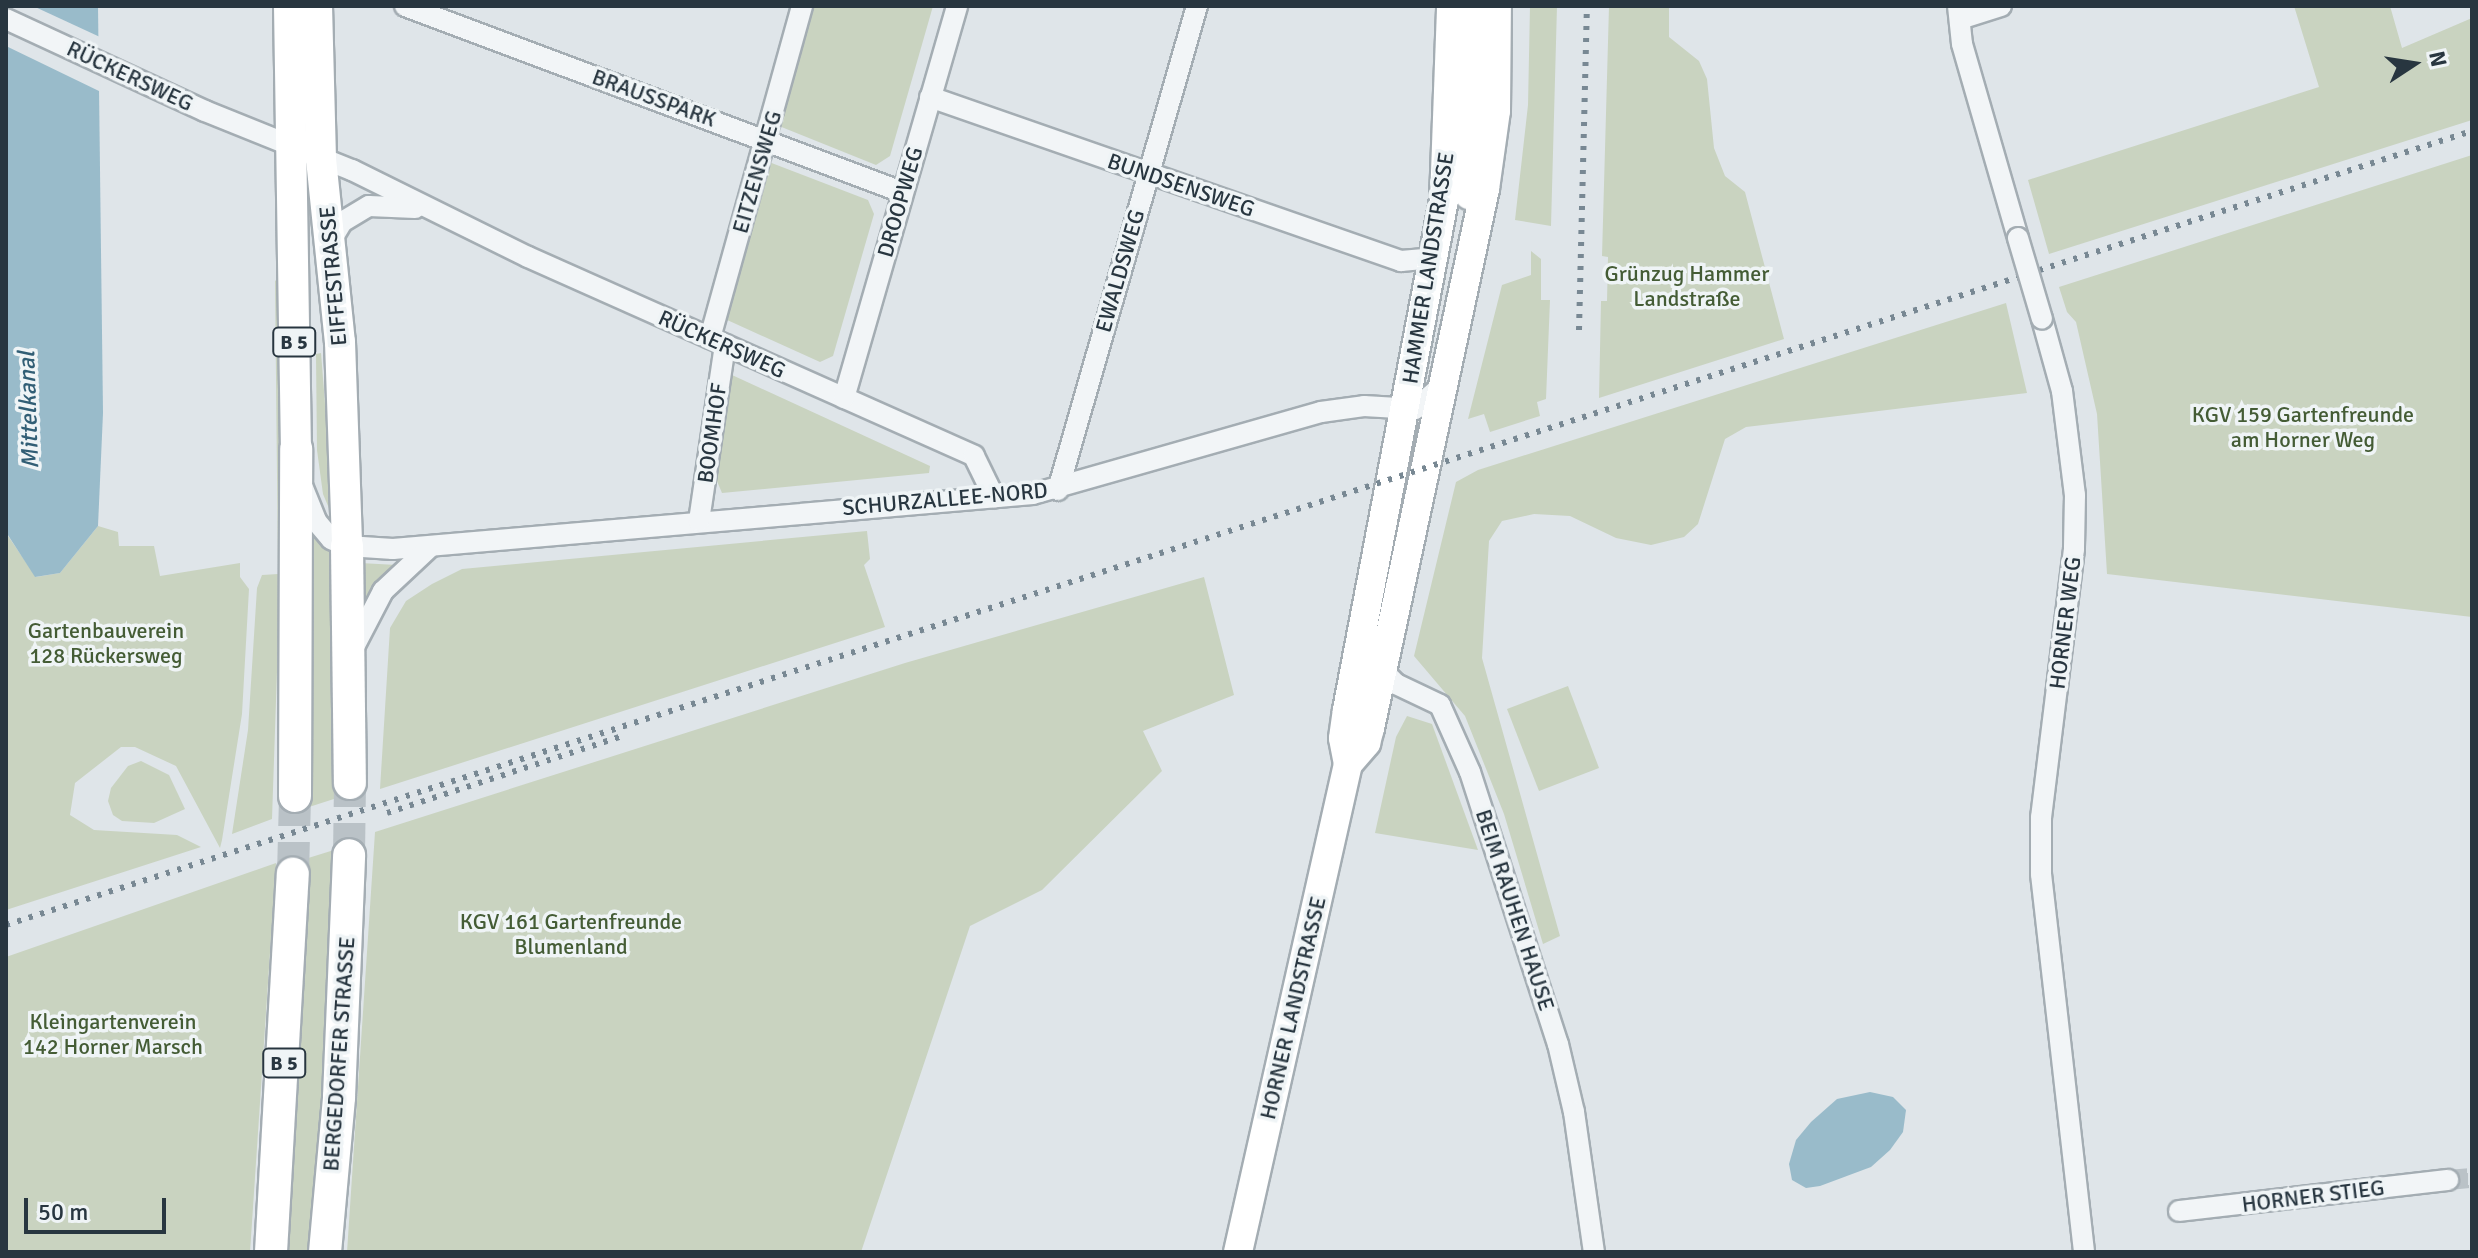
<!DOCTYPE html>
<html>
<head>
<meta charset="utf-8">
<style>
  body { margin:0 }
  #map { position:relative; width:2478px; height:1258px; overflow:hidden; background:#dfe5e9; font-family:Signika,sans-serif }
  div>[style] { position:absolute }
  .green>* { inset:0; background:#c9d3c0 }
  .water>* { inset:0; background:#99bbca }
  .pier>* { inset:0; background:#dfe5e9 }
  .minor-tunnel>* { height:20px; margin-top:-10px; transform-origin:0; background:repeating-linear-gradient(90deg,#bac2c7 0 20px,transparent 0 30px) }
  .trunk-tunnel>* { height:32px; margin-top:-16px; transform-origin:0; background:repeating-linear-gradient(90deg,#bac2c7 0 32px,transparent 0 48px) }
  .roads { filter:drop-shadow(2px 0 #a4adb3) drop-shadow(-2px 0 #a4adb3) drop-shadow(0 2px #a4adb3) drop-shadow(0 -2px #a4adb3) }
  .minor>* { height:20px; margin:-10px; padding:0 10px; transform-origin:10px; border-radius:10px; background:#f2f5f7 }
  .secondary>* { height:28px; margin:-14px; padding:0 14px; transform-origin:14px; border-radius:14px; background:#fff }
  .primary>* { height:30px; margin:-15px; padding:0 15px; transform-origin:15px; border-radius:15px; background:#fff }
  .trunk>* { height:32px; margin:-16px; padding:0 16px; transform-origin:16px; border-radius:16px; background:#fff }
  .rail>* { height:6px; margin-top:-3px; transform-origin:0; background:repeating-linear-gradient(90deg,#788893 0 4px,transparent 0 12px) }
  .bridges { filter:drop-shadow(2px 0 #a4adb3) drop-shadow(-2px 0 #a4adb3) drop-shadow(0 2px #a4adb3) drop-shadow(0 -2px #a4adb3) }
  .minor-bridge>* { height:20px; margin:-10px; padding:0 10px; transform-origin:10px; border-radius:10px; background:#f2f5f7 }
  span { translate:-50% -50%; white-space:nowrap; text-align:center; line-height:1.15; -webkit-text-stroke:7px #eff4f6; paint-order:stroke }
  .shield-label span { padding:2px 6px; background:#eff4f6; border:2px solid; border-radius:6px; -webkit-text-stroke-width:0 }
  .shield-label { font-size:20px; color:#283640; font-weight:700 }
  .street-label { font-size:22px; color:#283640 }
  .park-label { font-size:22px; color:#445c35 }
  .water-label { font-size:24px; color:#315e75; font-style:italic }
  .frame { position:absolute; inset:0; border:8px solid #283640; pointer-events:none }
  .north { position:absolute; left:2374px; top:24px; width:80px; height:80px; -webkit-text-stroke:6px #eff4f6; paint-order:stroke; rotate:78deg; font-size:22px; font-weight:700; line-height:32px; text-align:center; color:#283640 }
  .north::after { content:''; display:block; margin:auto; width:28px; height:36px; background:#283640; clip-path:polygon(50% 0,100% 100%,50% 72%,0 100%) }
  .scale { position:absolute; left:24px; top:1198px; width:142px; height:36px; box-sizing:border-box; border:4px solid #283640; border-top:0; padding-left:10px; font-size:24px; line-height:28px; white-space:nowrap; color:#283640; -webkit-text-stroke:6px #eff4f6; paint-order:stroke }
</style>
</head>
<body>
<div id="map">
  <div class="green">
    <div style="clip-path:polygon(813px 6px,933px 6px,890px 156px,876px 165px,779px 126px)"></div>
    <div style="clip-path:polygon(1530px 6px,1557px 6px,1551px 226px,1515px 220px,1528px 105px)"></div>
    <div style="clip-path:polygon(1609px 6px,1669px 6px,1669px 37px,1699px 61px,1707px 79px,1714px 148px,1725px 176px,1745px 192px,1784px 339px,1599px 398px,1601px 301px,1607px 301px,1608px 257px,1602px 256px)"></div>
    <div style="clip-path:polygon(2294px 6px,2390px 6px,2402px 48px,2472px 18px,2472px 120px,2049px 254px,2028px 180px,2319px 87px)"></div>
    <div style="clip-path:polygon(2472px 155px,2472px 617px,2107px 574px,2097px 414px,2076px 322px,2067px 312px,2059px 287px)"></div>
    <div style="clip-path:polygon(769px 162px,868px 200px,874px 214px,833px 356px,820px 362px,725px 319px)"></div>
    <div style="clip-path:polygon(1531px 251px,1541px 259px,1541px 300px,1550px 300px,1546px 399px,1537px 402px,1540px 416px,1490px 432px,1484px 414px,1468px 419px,1502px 285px,1531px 275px)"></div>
    <div style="clip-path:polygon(275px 280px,282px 288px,285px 577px,279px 613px,272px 819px,232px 834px,248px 730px,257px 588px,262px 575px,278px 574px)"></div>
    <div style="clip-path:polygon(2006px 303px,2027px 393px,1746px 427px,1725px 439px,1698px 524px,1684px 537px,1651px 545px,1616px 538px,1570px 516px,1534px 514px,1502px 521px,1489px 541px,1482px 658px,1560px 936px,1543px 944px,1504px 814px,1465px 716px,1414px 656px,1456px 482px,1478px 470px)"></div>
    <div style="clip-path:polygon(321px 353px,332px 492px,331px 513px,323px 494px,317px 450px,316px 354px)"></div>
    <div style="clip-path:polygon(732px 375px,930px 466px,929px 473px,722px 493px,714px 474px)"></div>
    <div style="clip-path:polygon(98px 526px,118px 532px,119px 546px,154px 546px,160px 576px,240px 563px,240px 577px,249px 589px,242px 714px,222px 840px,220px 848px,176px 766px,135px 747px,121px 747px,75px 783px,70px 815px,94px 830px,177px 835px,201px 847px,6px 910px,6px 533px,36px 577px,60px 573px)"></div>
    <div style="clip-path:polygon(309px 528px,335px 550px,337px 798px,309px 807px)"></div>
    <div style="clip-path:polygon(867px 531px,870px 559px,864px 565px,885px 627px,380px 789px,390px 628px,406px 601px,432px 584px,462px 569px)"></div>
    <div style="clip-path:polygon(360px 563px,397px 565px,362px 610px)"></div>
    <div style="clip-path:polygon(1204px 577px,1234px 695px,1143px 731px,1162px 771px,1042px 890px,970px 926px,861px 1252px,347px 1252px,375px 832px,905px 663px)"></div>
    <div style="clip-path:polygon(1568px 686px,1599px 768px,1539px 791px,1507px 709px)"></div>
    <div style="clip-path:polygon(1407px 716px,1432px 724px,1478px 850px,1375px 833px,1396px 737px)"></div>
    <div style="clip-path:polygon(141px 761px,169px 775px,185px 809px,154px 823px,122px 821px,113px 815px,108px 801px,111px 788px,128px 766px)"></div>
    <div style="clip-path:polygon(334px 850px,332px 977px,312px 1252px,285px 1252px,305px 859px)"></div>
    <div style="clip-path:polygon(276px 863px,250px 1252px,6px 1252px,6px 957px)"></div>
  </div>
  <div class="water">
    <div style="clip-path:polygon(6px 6px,98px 6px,103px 413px,98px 526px,60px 573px,35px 577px,6px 532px)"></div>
    <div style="clip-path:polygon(1870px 1092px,1893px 1097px,1906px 1110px,1903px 1132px,1890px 1150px,1871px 1167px,1820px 1186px,1806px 1188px,1792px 1180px,1789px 1164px,1796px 1140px,1811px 1122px,1837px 1099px)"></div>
  </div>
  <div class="pier">
    <div style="clip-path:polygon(6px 6px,33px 6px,100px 37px,101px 92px,6px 46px)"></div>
  </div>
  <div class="minor-tunnel">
    <div style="left:2448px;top:1180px;width:24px;rotate:-5deg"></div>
  </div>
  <div class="trunk-tunnel">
    <div style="left:349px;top:855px;width:72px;rotate:-89.2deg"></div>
    <div style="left:293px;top:874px;width:78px;rotate:-88.5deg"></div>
  </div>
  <div class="roads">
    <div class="minor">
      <div style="left:405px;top:6px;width:531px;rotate:20.52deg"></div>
      <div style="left:1958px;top:6px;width:38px;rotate:84deg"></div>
      <div style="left:1962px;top:44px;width:202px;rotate:73.9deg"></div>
      <div style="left:6px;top:19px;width:219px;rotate:24.8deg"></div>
      <div style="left:205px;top:111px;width:158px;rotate:21.9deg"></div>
      <div style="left:352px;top:170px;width:196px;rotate:26.3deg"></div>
      <div style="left:528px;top:257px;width:488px;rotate:24deg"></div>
      <div style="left:974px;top:456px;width:46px;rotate:64deg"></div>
      <div style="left:1960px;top:19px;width:43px;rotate:-17.6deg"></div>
      <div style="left:930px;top:97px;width:499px;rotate:19.2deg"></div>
      <div style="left:1401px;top:261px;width:32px;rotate:-5deg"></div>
      <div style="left:330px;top:242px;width:23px;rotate:-59deg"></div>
      <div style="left:342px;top:222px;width:31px;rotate:-31deg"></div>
      <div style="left:369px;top:206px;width:46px;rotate:2.5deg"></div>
      <div style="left:2042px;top:319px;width:75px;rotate:74.5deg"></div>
      <div style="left:2062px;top:391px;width:105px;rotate:82.9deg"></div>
      <div style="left:2075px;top:495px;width:54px;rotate:91.1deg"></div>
      <div style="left:2074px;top:549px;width:270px;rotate:97deg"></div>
      <div style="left:2041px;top:817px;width:57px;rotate:90deg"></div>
      <div style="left:2041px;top:874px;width:380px;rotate:83.5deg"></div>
      <div style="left:710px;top:338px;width:345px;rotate:-74.5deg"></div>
      <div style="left:844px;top:398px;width:408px;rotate:-73.9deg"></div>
      <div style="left:303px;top:488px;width:35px;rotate:68deg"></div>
      <div style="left:316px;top:521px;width:23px;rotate:50deg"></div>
      <div style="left:331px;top:539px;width:17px;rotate:24deg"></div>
      <div style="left:347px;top:546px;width:46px;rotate:3.7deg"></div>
      <div style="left:393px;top:549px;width:642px;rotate:-4.91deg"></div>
      <div style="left:1033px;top:494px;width:299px;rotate:-15.9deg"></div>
      <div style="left:1321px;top:412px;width:43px;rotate:-7.9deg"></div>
      <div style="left:1364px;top:406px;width:51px;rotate:3.4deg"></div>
      <div style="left:1415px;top:409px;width:33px;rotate:-41deg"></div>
      <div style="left:1058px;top:490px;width:504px;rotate:-73.98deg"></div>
      <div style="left:699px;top:521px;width:178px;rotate:-81.6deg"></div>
      <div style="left:354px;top:647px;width:63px;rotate:-62.6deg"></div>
      <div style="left:383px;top:591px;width:64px;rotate:-43.1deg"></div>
      <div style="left:1377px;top:665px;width:27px;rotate:45deg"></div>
      <div style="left:1396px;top:684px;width:49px;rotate:25.5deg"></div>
      <div style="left:1440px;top:705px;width:73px;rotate:65.9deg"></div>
      <div style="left:1470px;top:772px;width:286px;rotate:72.1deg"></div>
      <div style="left:1558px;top:1044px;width:70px;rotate:76.8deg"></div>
      <div style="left:1574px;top:1112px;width:141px;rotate:81.9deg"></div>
      <div style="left:2179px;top:1211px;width:271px;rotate:-6.6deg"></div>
    </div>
    <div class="secondary">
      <div style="left:1469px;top:195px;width:189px;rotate:-88.2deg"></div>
      <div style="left:1348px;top:764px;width:28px;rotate:-49deg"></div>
      <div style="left:1366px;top:743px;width:16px;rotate:-75deg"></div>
      <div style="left:1370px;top:728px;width:551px;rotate:-77.96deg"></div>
      <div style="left:1485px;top:189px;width:79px;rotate:-82deg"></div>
      <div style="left:1496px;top:111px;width:105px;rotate:-89.5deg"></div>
      <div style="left:1238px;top:1252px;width:500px;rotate:-77.3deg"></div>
      <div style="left:1348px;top:764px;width:26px;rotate:-101deg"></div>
      <div style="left:1343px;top:738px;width:28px;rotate:-82deg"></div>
      <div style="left:1347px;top:710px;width:519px;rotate:-79.23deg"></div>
      <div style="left:1444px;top:200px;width:194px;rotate:-87.9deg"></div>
    </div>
    <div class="primary">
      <div style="left:289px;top:6px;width:443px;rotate:89.1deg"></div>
      <div style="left:317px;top:6px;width:153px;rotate:88.5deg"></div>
      <div style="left:321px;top:159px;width:184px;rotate:84.1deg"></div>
      <div style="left:340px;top:342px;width:204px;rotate:88deg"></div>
    </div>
    <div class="trunk">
      <div style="left:347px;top:546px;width:237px;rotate:89.3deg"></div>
      <div style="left:295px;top:796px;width:347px;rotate:-89.8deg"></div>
      <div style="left:271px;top:1252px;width:379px;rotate:-86.7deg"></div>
      <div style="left:325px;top:1252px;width:156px;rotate:-84.8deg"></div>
      <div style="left:339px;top:1097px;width:242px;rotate:-87.6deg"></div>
    </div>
  </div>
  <div class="rail">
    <div style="left:1579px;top:330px;width:324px;rotate:-88.6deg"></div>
    <div style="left:387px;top:813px;width:248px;rotate:-18.1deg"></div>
    <div style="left:6px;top:925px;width:2591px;rotate:-17.85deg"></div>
  </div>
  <div class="bridges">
    <div class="minor-bridge">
      <div style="left:2018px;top:238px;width:84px;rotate:73.5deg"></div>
    </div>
  </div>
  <div class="shield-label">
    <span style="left:294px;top:342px">B 5</span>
    <span style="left:284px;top:1063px">B 5</span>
  </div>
  <div class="street-label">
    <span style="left:130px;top:76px;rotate:25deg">RÜCKERSWEG</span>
    <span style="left:654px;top:98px;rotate:20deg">BRAUSSPARK</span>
    <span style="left:757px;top:172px;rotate:-74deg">EITZENSWEG</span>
    <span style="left:1181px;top:185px;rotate:19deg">BUNDSENSWEG</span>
    <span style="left:900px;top:202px;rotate:-74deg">DROOPWEG</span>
    <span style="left:1428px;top:268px;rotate:-81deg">HAMMER LANDSTRASSE</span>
    <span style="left:1120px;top:271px;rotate:-74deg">EWALDSWEG</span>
    <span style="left:333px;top:276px;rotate:-95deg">EIFFESTRASSE</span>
    <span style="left:722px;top:344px;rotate:24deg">RÜCKERSWEG</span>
    <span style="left:712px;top:433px;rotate:-82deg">BOOMHOF</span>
    <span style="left:945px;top:499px;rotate:-5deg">SCHURZALLEE-NORD</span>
    <span style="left:2065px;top:623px;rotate:-83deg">HORNER WEG</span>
    <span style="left:1515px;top:910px;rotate:72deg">BEIM RAUHEN HAUSE</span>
    <span style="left:1293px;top:1008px;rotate:-77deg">HORNER LANDSTRASSE</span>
    <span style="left:339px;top:1054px;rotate:-86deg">BERGEDORFER STRASSE</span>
    <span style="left:2313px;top:1196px;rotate:-7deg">HORNER STIEG</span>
  </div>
  <div class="park-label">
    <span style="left:1687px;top:286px">Grünzug Hammer<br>Landstraße</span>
    <span style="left:2303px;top:427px">KGV 159 Gartenfreunde<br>am Horner Weg</span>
    <span style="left:106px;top:643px">Gartenbauverein<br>128 Rückersweg</span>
    <span style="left:571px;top:934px">KGV 161 Gartenfreunde<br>Blumenland</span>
    <span style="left:113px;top:1034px">Kleingartenverein<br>142 Horner Marsch</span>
  </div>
  <div class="water-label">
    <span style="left:29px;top:410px;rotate:-92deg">Mittelkanal</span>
  </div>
  <div class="frame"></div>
  <div class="north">N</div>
  <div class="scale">50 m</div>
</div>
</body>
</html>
